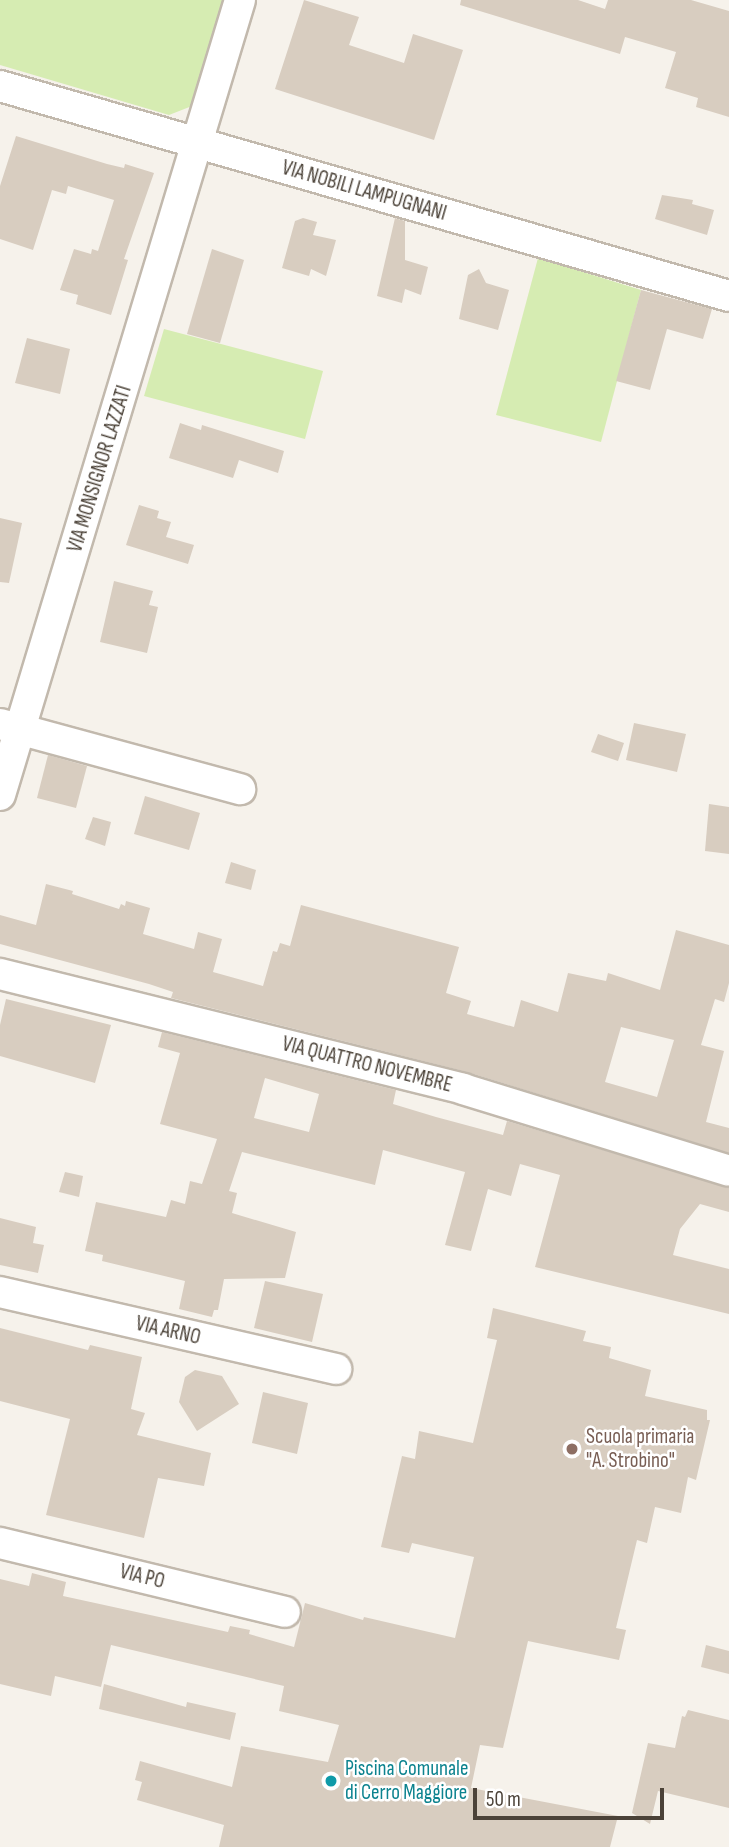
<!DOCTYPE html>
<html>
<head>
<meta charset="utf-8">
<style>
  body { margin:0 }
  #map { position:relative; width:729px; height:1847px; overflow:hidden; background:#f6f2eb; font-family:"Sofia Sans Condensed",sans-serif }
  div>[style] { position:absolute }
  .green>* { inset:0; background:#d6ecb2 }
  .building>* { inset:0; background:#d8cdc0 }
  .roads { filter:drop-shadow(2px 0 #c2b9ad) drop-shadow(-2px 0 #c2b9ad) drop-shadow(0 2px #c2b9ad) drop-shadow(0 -2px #c2b9ad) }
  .minor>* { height:30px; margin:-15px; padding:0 15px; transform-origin:15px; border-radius:15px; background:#fff }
  .dots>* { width:19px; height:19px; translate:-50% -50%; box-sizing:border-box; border:4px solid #fff; border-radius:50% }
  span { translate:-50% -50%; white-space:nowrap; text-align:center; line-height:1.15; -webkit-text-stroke:5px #fff; paint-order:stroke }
  .street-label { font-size:21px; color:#4b4238 }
  .education-label { font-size:21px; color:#785e54 }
  .left { translate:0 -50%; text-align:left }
  .culture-label { font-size:21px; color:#0d838f }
  .scale { position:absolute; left:473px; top:1788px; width:191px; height:32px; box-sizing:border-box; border:4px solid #4b4238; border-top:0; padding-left:9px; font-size:21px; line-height:24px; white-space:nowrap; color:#4b4238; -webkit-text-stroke:5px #fff; paint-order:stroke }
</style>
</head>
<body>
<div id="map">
  <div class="green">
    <div style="clip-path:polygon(0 0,224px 0,192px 106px,169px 115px,0 65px)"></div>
    <div style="clip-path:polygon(538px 258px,641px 290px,601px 442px,496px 415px)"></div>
    <div style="clip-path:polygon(164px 329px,323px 371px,305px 439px,144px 396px)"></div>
  </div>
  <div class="building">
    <div style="clip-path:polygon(304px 0,359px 17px,349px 45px,404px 63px,413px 34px,463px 50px,434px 140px,275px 89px)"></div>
    <div style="clip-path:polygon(461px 0,578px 0,605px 9px,608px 0,691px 0,729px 11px,729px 117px,696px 107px,698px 98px,665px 88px,676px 52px,625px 37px,620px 54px,460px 5px)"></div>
    <div style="clip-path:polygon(16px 136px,107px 164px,124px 168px,125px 164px,154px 173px,124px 259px,128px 260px,111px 315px,76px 304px,78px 295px,60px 290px,74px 249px,91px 254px,92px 249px,98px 251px,114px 200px,68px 186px,66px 194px,52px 190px,33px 250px,0 239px,0 186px)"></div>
    <div style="clip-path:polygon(662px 195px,693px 200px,692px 204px,714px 210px,707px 235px,655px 219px)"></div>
    <div style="clip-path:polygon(303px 218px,317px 222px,313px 235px,336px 240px,326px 276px,311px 269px,309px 276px,282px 268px,295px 221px)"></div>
    <div style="clip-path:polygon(395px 218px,405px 221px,405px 260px,428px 267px,421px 295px,405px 289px,402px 303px,377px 296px)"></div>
    <div style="clip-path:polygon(212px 249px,244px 260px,220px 343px,187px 334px)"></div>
    <div style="clip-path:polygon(479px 269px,486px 283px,509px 290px,498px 330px,459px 319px,468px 275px)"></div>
    <div style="clip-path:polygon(641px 290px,712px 309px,703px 339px,667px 329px,650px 390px,616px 381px)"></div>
    <div style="clip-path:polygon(27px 338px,70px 349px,60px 394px,15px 383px)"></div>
    <div style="clip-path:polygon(180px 423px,201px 430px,202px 425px,284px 451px,278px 473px,239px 460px,233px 478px,169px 458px)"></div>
    <div style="clip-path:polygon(139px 505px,159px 511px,157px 518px,171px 522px,166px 537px,194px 545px,188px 564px,126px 545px)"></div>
    <div style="clip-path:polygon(0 518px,22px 523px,9px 583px,0 582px)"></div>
    <div style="clip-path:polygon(114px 581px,153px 591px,149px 605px,158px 607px,147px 653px,100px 642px)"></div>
    <div style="clip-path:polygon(634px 723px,686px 734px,677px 772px,626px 760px)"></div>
    <div style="clip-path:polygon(598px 734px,624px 743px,618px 761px,591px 752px)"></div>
    <div style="clip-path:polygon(48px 755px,87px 766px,76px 808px,37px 798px)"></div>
    <div style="clip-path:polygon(145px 796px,200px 813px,189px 850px,134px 834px)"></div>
    <div style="clip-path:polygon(709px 804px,729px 807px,729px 854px,705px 851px)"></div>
    <div style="clip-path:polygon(93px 817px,111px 822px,105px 846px,85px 839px)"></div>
    <div style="clip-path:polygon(231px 862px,256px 870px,251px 890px,225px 883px)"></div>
    <div style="clip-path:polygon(evenodd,46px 884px,73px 891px,72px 894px,119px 909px,121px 904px,125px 906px,126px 901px,150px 908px,143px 934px,194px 949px,198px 932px,222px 939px,213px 972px,263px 986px,273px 951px,277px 952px,280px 943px,290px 946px,301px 905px,459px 947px,446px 993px,471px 1001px,467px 1014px,514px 1027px,521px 1000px,558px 1012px,568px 973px,606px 981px,608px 973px,660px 990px,676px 930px,729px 945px,729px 983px,724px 1002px,715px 999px,701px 1045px,724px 1051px,706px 1122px,729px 1128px,729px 1153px,467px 1072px,171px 998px,173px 992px,149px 984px,0 944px,0 915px,36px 925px,46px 884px,621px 1027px,674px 1040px,657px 1097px,605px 1082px,621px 1027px)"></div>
    <div style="clip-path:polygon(6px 999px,111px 1025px,95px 1083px,0 1056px,0 1025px)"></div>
    <div style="clip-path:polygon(evenodd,162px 1032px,396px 1090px,393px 1104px,436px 1117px,503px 1135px,507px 1121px,729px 1188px,729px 1212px,700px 1204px,680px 1229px,673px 1255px,729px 1269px,729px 1314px,535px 1267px,560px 1175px,520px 1164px,511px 1196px,488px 1189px,471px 1251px,445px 1245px,465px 1172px,383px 1150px,375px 1185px,242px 1152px,229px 1191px,237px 1193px,232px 1213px,296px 1232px,285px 1278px,224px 1279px,218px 1310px,214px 1310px,212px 1317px,179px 1309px,185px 1281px,102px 1261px,103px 1255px,85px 1251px,96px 1202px,166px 1217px,171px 1200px,185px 1204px,190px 1181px,202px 1184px,217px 1139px,160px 1124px,180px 1053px,158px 1047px,162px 1032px,265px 1078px,319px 1094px,309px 1132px,254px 1118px,265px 1078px)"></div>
    <div style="clip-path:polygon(65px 1172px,83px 1176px,79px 1197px,59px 1192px)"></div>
    <div style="clip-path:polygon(0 1218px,36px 1227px,33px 1243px,44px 1245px,38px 1273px,0 1265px)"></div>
    <div style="clip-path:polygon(265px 1281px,323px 1294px,312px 1342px,254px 1328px)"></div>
    <div style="clip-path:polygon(493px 1308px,586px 1331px,583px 1341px,611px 1347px,609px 1358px,651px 1370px,645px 1396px,707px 1410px,707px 1420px,710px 1420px,696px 1480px,688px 1477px,681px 1513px,655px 1507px,647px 1543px,637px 1540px,616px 1628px,626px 1630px,619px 1660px,528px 1641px,503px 1748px,480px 1745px,471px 1788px,618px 1816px,610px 1847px,219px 1847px,224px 1825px,137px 1800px,142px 1782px,135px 1780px,140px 1761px,232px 1787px,241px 1746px,328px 1762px,339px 1725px,279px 1711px,284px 1686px,111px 1645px,101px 1687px,55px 1676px,51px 1696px,0 1684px,0 1579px,29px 1586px,32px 1573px,66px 1582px,63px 1596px,228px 1632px,230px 1626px,250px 1630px,249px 1634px,294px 1647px,305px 1603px,363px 1620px,364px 1617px,455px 1638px,474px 1557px,412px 1543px,409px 1553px,381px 1547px,402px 1456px,415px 1459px,419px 1431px,473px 1443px,497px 1340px,487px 1338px)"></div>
    <div style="clip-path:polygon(0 1328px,88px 1350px,90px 1345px,142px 1357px,131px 1409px,145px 1413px,137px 1435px,211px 1453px,204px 1486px,158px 1478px,144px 1538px,46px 1515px,70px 1419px,0 1401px)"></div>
    <div style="clip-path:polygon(195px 1370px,222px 1376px,239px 1404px,197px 1431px,179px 1402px,185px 1377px)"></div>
    <div style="clip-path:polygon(263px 1392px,308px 1403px,297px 1454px,252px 1443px)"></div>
    <div style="clip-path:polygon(706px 1645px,729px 1651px,729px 1674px,701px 1667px)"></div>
    <div style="clip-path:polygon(104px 1684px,186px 1707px,187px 1702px,236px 1713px,230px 1740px,99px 1709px)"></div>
    <div style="clip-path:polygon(688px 1710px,729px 1720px,729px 1808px,658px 1791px,650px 1824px,632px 1813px,648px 1743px,675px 1748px,682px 1716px,685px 1717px)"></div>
  </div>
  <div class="roads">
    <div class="minor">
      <div style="left:0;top:86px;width:759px;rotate:16.07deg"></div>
      <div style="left:0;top:724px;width:249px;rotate:15.2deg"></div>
      <div style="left:0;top:795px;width:830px;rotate:-73.2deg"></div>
      <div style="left:0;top:974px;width:477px;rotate:13.9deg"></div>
      <div style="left:463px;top:1089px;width:278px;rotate:17.1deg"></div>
      <div style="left:0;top:1292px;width:345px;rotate:12.9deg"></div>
      <div style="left:0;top:1543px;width:293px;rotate:13.6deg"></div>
    </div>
  </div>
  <div class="dots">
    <div style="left:572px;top:1449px;background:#8d6e63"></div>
    <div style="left:331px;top:1781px;background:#0f9aa8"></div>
  </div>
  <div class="street-label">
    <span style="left:364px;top:191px;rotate:16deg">VIA NOBILI LAMPUGNANI</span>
    <span style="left:100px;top:469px;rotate:-73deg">VIA MONSIGNOR LAZZATI</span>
    <span style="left:367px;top:1065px;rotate:14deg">VIA QUATTRO NOVEMBRE</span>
    <span style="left:168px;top:1331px;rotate:13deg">VIA ARNO</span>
    <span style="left:142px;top:1577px;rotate:14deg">VIA PO</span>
  </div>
  <div class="education-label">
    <span class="left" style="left:586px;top:1449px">Scuola primaria<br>"A. Strobino"</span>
  </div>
  <div class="culture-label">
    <span class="left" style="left:345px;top:1781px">Piscina Comunale<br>di Cerro Maggiore</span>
  </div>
  <div class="scale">50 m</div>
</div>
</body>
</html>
